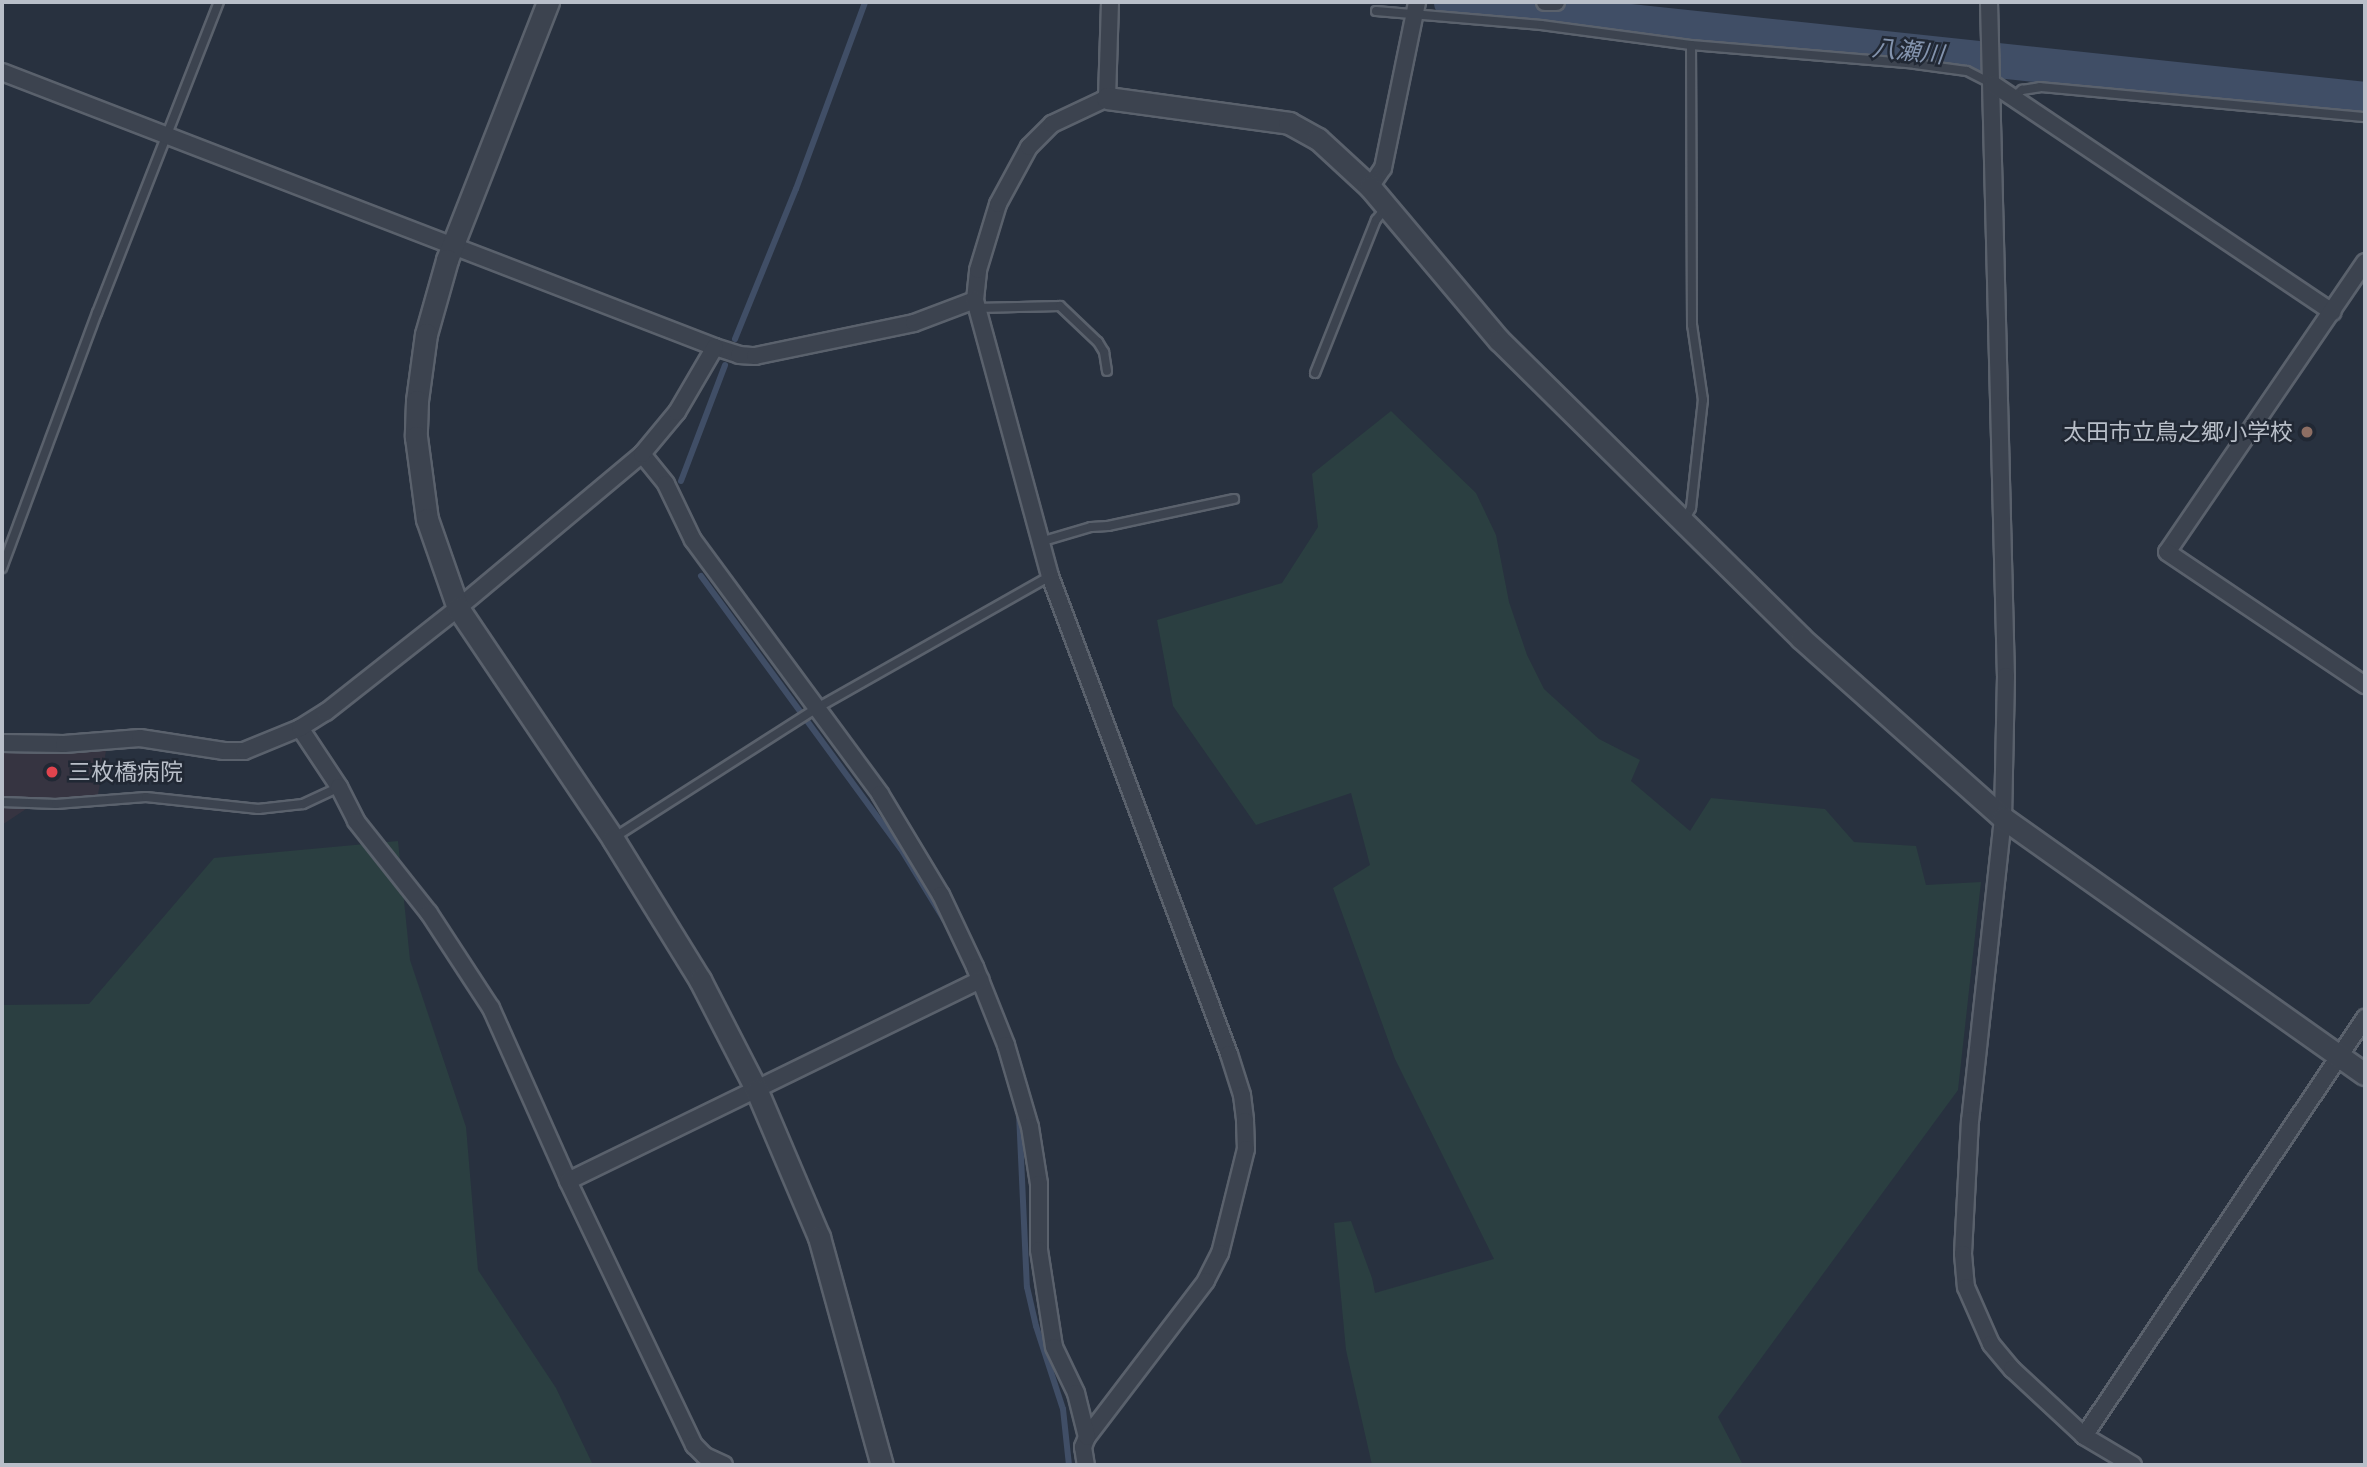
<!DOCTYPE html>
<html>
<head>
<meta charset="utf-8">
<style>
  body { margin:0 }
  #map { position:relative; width:2367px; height:1467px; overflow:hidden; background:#28313f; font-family:"PT Sans","Noto Sans JP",sans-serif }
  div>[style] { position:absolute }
  .medical>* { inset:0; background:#363441 }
  .green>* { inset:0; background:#2b3f41 }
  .stream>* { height:6px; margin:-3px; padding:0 3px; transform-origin:3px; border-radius:3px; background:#404e66 }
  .river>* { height:35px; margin:-17.5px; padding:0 17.5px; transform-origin:17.5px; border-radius:17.5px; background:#404e66 }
  .roads { filter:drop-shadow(2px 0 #5a616c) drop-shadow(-2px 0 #5a616c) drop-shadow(0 2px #5a616c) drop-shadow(0 -2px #5a616c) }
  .service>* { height:8px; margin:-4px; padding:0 4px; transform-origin:4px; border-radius:4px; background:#3c434f }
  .minor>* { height:16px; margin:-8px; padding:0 8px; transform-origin:8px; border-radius:8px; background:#3c434f }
  .tertiary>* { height:21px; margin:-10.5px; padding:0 10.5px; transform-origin:10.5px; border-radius:10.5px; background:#3c434f }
  .dots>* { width:19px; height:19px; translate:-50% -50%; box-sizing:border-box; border:4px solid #212834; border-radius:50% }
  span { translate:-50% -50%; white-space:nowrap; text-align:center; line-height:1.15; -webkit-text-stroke:5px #212834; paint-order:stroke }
  .poi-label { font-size:23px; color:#b9bfc9 }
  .right { translate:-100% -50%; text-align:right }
  .left { translate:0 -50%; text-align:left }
  .water-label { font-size:24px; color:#8494ae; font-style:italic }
  .frame { position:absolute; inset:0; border:4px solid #b9bfc9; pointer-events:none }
</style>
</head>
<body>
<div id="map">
  <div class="medical">
    <div style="clip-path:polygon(108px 740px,97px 800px,35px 803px,2px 825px,2px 743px)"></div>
  </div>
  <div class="green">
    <div style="clip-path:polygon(1391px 411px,1476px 493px,1496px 535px,1509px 602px,1527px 655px,1544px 689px,1599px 739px,1640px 760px,1631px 781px,1690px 831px,1711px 798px,1825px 809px,1854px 842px,1916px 846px,1926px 885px,1981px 882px,1958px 1090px,1718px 1417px,1743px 1465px,1372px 1465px,1346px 1350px,1334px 1223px,1351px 1221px,1372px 1278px,1375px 1293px,1494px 1259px,1395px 1059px,1333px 888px,1370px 865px,1351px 793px,1256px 825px,1173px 706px,1157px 620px,1282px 583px,1318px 527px,1312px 474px)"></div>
    <div style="clip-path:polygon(398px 841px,410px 960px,466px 1127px,478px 1270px,556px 1388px,593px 1465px,2px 1465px,2px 1005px,89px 1004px,214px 858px)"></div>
  </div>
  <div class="stream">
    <div style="left:735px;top:339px;width:162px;rotate:-67.9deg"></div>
    <div style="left:796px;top:189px;width:199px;rotate:-69.7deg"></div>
    <div style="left:681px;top:481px;width:124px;rotate:-69.2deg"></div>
    <div style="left:701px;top:576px;width:338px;rotate:53.8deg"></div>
    <div style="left:901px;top:849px;width:84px;rotate:58.6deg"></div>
    <div style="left:1019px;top:1113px;width:174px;rotate:87.4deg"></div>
    <div style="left:1027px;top:1287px;width:40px;rotate:77deg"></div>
    <div style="left:1036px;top:1326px;width:87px;rotate:72deg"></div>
    <div style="left:1063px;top:1409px;width:56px;rotate:83.9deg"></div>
  </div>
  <div class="river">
    <div style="left:1451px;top:2px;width:919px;rotate:6.06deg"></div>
  </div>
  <div class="roads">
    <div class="service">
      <div style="left:1376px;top:11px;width:166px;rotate:4.8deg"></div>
      <div style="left:1541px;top:25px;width:151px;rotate:7.6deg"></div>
      <div style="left:1691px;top:45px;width:225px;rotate:4.8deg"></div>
      <div style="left:1915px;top:64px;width:52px;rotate:7.7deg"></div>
      <div style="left:1967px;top:71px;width:27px;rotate:27deg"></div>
      <div style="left:2012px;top:98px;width:13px;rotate:-39deg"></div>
      <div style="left:2022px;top:90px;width:18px;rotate:-9deg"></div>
      <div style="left:2040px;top:87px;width:326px;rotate:5.3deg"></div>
      <div style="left:977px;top:308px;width:83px;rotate:-1.4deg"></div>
      <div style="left:1060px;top:306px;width:52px;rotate:43.5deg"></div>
      <div style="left:1098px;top:342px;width:12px;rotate:59deg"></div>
      <div style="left:1104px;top:352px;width:19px;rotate:81deg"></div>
      <div style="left:1315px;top:373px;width:165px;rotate:-68.3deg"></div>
      <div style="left:1376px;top:220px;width:14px;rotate:-51deg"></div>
      <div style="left:1684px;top:521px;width:15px;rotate:-62deg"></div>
      <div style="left:1691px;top:508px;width:109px;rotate:-83.7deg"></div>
      <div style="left:1703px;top:400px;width:76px;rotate:-98.3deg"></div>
      <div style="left:1692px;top:325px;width:280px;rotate:-90.2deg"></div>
      <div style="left:1040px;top:542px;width:53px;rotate:-16.4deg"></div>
      <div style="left:1091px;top:527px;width:17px;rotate:-3deg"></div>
      <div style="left:1108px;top:526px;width:129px;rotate:-12.1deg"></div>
      <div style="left:2px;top:568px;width:272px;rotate:-69.6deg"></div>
      <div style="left:97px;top:313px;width:334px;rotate:-68.6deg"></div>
      <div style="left:2px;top:802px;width:54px;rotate:2.1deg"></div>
      <div style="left:56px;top:804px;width:90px;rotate:-4.4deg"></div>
      <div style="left:146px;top:797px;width:113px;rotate:6.1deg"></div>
      <div style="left:258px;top:809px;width:45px;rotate:-6.3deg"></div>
      <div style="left:303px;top:804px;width:40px;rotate:-25deg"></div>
      <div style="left:615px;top:837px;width:240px;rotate:-32.6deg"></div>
      <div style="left:817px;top:708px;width:268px;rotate:-29.5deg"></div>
    </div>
    <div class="minor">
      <div style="left:1545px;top:2px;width:11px"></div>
      <div style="left:1989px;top:2px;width:674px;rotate:88.56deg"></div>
      <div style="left:2006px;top:676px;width:142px;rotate:91.2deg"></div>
      <div style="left:2003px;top:818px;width:304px;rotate:96.2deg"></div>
      <div style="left:1970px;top:1120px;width:134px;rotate:93deg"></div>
      <div style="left:1963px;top:1254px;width:33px;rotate:85deg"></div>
      <div style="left:1966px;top:1287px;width:62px;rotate:66.3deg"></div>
      <div style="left:1991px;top:1344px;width:33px;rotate:50deg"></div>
      <div style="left:2012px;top:1369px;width:98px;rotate:42.9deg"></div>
      <div style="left:2084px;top:1436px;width:57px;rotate:30.6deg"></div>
      <div style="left:2px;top:72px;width:764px;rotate:21.09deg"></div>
      <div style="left:715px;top:347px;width:25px;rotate:18deg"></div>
      <div style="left:739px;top:355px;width:16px;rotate:4deg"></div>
      <div style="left:755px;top:356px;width:162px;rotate:-11.7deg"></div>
      <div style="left:914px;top:323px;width:65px;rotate:-20.7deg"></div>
      <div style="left:975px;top:300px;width:30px;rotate:-84deg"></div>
      <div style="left:978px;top:270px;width:69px;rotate:-73.1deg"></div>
      <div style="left:998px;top:204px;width:65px;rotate:-61.5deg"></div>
      <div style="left:1029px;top:147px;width:33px;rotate:-45deg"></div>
      <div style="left:1052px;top:124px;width:61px;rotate:-25.3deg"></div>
      <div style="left:1107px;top:98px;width:96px;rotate:-88.2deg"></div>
      <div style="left:1993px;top:84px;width:409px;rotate:33.9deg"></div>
      <div style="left:1370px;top:187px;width:23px;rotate:-56deg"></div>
      <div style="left:1383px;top:168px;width:169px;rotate:-78.4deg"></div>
      <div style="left:2365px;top:262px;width:351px;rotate:124.3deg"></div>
      <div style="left:2167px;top:552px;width:239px;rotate:33.9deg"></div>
      <div style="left:975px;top:300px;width:286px;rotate:74.8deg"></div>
      <div style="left:1050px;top:576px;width:510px;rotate:69.47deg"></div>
      <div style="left:1229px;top:1054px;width:43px;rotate:72.4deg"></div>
      <div style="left:1242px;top:1095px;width:26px;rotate:83deg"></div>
      <div style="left:1245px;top:1121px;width:28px;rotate:88deg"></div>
      <div style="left:1246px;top:1149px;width:107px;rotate:104deg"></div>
      <div style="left:1220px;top:1253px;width:31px;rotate:117deg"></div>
      <div style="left:1206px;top:1281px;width:196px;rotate:127.3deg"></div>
      <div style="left:1087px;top:1437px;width:11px;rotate:112deg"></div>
      <div style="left:1083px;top:1447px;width:18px;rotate:81deg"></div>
      <div style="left:642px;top:454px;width:38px;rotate:51deg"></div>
      <div style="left:666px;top:484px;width:62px;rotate:64.3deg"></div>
      <div style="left:693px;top:540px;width:315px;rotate:53.6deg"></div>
      <div style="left:880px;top:794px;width:118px;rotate:58.9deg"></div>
      <div style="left:941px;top:895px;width:80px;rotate:64.7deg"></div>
      <div style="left:975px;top:967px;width:84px;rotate:68.3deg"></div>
      <div style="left:1006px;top:1045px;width:85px;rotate:73.7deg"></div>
      <div style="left:1030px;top:1127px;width:58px;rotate:81deg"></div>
      <div style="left:1039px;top:1184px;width:66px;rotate:90deg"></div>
      <div style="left:1039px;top:1250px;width:98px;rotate:81.2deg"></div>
      <div style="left:1054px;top:1347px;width:51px;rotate:64.4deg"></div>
      <div style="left:1076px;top:1393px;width:45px;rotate:76deg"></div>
      <div style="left:300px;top:728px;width:71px;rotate:56.5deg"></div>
      <div style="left:339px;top:787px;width:38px;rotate:63deg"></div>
      <div style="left:356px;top:821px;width:117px;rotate:51.6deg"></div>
      <div style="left:429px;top:913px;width:113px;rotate:56.9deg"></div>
      <div style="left:491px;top:1008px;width:189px;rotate:66deg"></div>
      <div style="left:568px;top:1181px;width:293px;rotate:64.5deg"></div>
      <div style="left:694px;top:1445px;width:16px;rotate:45deg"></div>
      <div style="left:705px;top:1456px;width:21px;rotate:25deg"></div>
      <div style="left:2px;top:743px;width:62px;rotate:0.9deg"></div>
      <div style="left:64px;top:744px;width:76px;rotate:-4.5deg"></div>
      <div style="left:140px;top:738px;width:85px;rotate:8.8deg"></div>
      <div style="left:224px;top:751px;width:20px"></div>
      <div style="left:244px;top:751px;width:61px;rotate:-22.3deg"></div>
      <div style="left:300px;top:728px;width:31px;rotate:-32deg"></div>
      <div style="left:326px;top:712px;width:168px;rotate:-38.2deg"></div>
      <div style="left:458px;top:608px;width:240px;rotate:-39.9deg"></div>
      <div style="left:642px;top:454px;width:55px;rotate:-50.2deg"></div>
      <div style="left:677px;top:412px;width:75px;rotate:-59.7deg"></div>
      <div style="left:568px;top:1181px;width:459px;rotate:-26deg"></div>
      <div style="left:2084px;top:1436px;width:504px;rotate:-56.09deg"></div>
    </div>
    <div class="tertiary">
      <div style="left:548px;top:2px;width:277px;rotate:111.4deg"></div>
      <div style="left:447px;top:260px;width:77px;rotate:105.8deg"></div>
      <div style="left:426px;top:334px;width:68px;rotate:97.7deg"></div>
      <div style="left:417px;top:401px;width:36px;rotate:92deg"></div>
      <div style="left:416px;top:437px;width:83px;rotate:82.4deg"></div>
      <div style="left:427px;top:519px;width:94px;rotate:70.8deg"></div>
      <div style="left:458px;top:608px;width:278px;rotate:56.1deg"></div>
      <div style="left:613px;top:839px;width:166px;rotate:58.3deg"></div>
      <div style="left:700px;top:980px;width:125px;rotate:62.8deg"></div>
      <div style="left:757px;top:1091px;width:159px;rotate:67deg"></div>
      <div style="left:819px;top:1237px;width:237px;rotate:74.6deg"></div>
      <div style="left:1107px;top:98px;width:184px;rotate:7.8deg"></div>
      <div style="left:1289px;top:123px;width:33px;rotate:29deg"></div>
      <div style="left:1318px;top:139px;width:71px;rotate:42.7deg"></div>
      <div style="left:1370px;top:187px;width:200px;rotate:49.9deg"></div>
      <div style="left:1499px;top:340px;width:424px;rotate:44.6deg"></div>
      <div style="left:1801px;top:638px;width:271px;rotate:41.7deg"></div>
      <div style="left:2003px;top:818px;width:443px;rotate:35.3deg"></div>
    </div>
  </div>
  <div class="dots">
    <div style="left:2307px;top:432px;background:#8d6e63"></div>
    <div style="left:52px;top:772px;background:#e0444e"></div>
  </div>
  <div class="poi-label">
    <span class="right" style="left:2293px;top:432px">太田市立鳥之郷小学校</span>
    <span class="left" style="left:68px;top:772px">三枚橋病院</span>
  </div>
  <div class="water-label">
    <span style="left:1908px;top:51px;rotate:6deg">八瀬川</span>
  </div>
  <div class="frame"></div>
</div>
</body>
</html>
